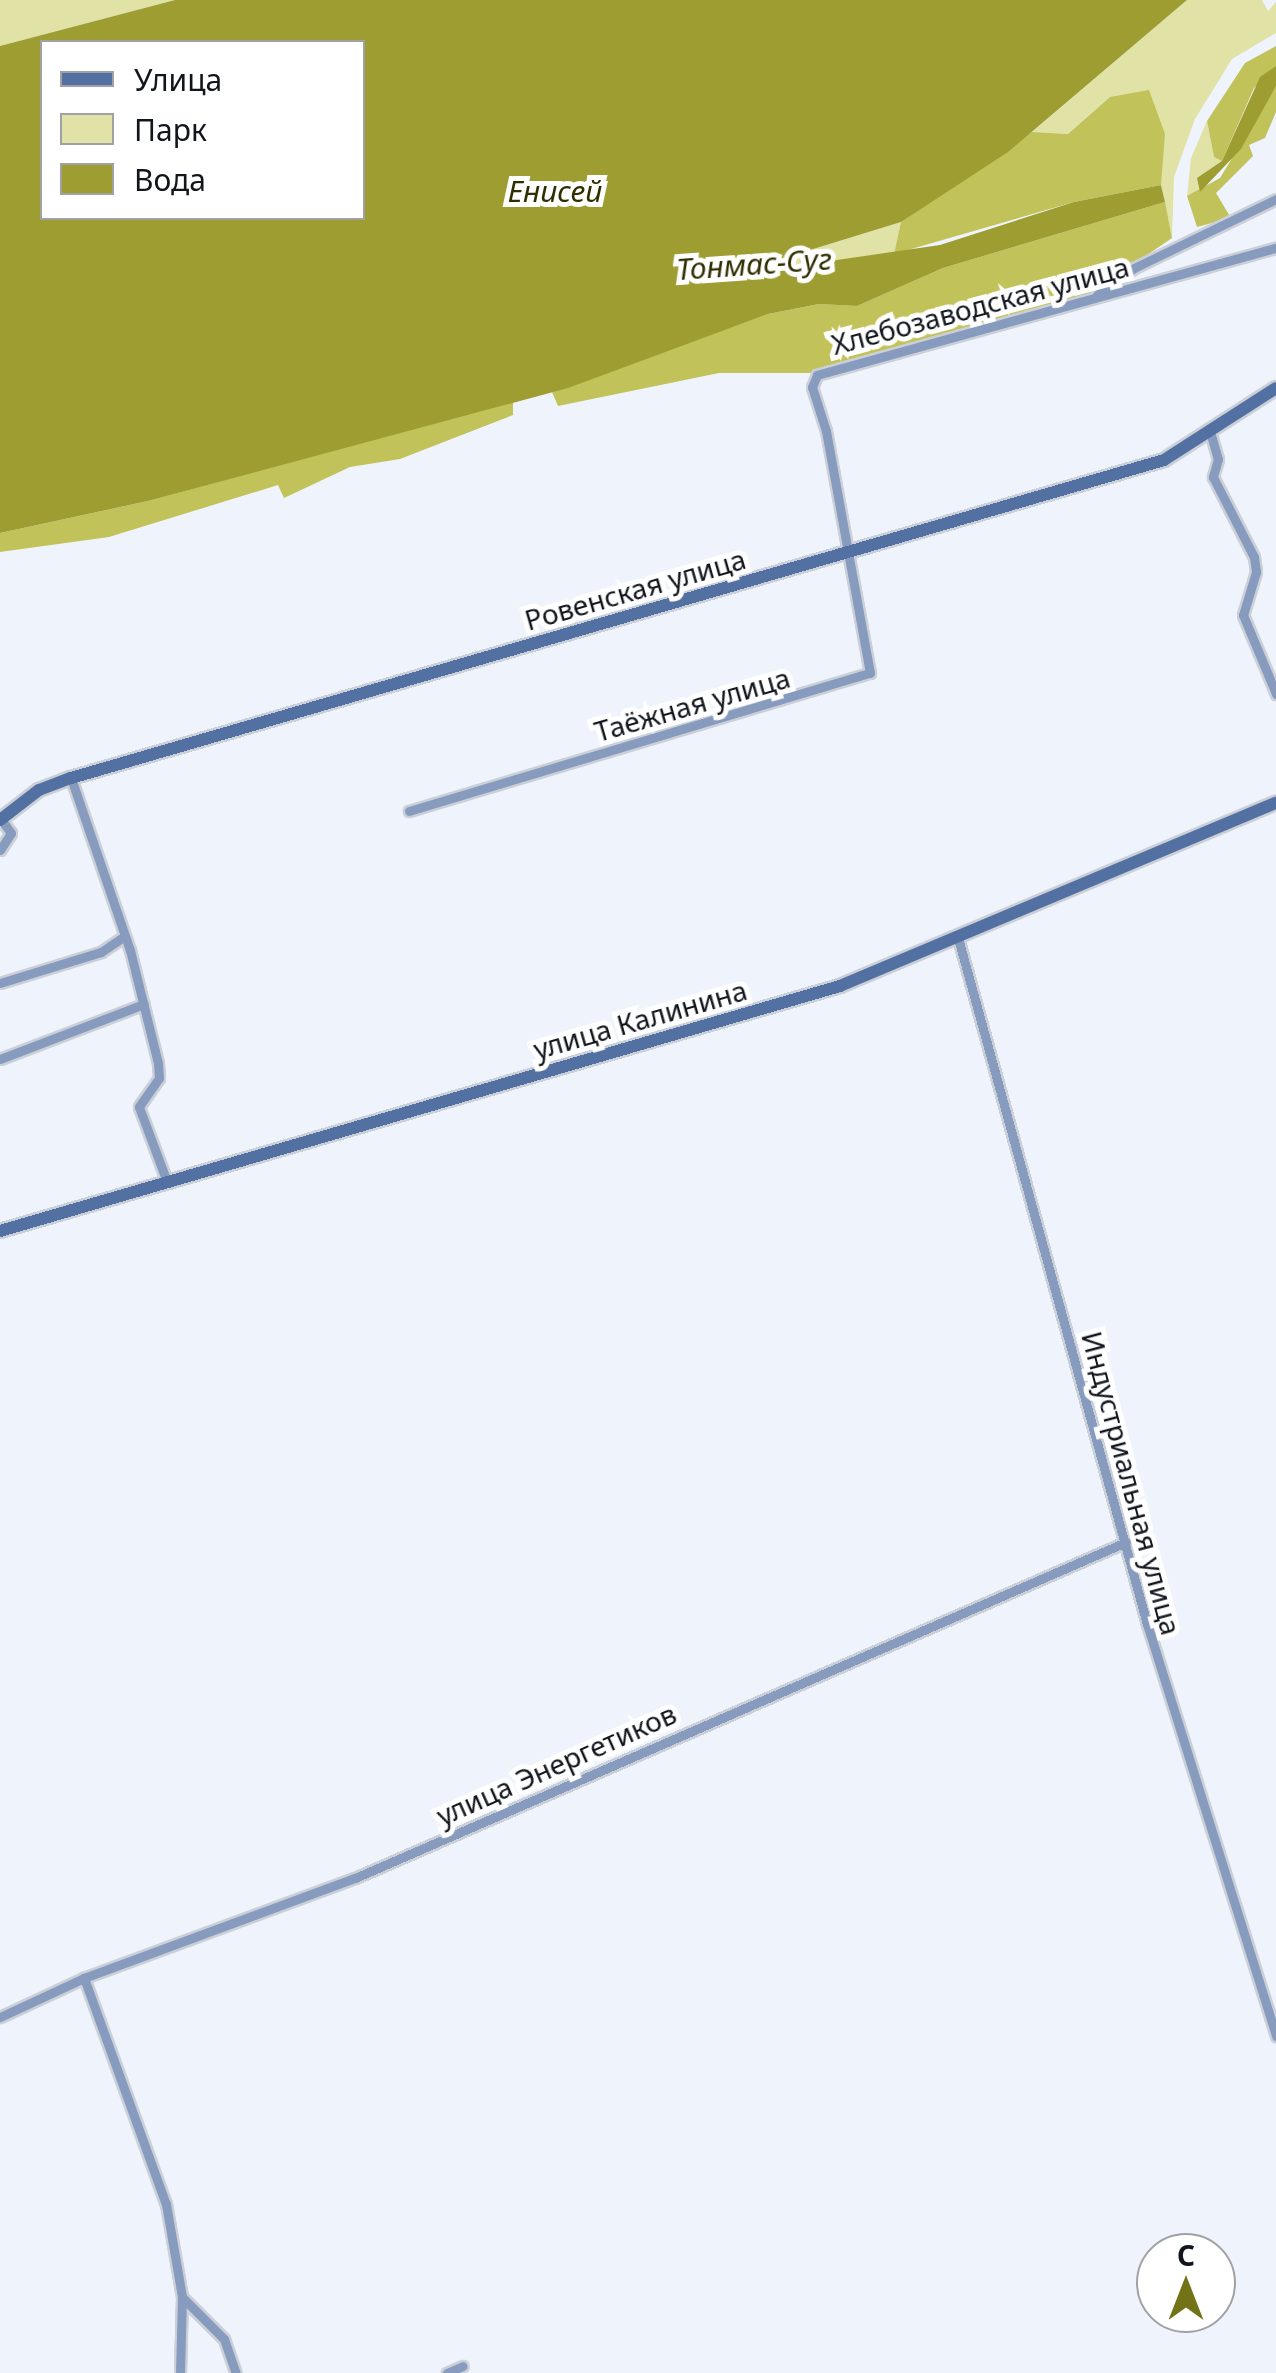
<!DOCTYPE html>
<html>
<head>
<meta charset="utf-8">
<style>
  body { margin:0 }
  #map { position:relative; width:1276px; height:2373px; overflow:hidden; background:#eff4fc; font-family:"Noto Sans",sans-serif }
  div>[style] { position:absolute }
  .green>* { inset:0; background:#e0e2a6 }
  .forest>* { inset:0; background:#c1c25a }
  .water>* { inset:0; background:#9d9d31 }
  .roads { filter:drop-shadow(2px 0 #cbd0d8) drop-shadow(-2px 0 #cbd0d8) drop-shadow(0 2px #cbd0d8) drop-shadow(0 -2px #cbd0d8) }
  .minor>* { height:9px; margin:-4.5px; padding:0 4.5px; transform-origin:4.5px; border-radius:4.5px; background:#879bbf }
  .secondary>* { height:12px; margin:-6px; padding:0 6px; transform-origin:6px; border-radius:6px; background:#5370a3 }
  span { translate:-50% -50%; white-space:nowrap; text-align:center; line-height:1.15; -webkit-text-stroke:10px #fff; paint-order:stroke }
  .street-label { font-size:28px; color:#11151c }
  .water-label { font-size:30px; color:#2f2e01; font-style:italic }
  .legend { position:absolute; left:40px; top:40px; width:325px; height:180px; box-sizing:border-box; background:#fff; border:2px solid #a0a1a4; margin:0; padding:12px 18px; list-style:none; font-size:30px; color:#11151c }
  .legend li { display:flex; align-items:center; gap:20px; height:50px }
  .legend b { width:50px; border:2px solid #a0a1a4 }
  .north { position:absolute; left:1136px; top:2233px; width:100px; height:100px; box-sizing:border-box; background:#fff; border:2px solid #a0a1a4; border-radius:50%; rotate:0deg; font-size:28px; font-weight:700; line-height:40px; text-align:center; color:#11151c }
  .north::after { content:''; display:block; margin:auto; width:35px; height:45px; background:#727217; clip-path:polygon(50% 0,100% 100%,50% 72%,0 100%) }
</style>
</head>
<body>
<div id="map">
  <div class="green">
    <div style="clip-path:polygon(0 0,175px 0,0 46px)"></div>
    <div style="clip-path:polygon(1187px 0,1262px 0,1268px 11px,1276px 2px,1276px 33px,1232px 59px,1195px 119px,1174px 177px,1172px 238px,1159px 173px,1165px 134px,1110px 97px,1068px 134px,1032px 132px)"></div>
    <div style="clip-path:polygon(1207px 121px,1214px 157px,1222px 161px,1198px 178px,1200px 192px,1187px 196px,1191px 158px)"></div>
    <div style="clip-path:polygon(901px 222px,894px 254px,774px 270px,784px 258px)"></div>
  </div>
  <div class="forest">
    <div style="clip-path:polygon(1276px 46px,1276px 66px,1254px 88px,1222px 161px,1214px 157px,1207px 121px,1245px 63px)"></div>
    <div style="clip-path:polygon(1276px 86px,1276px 112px,1265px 138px,1249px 145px,1253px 156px,1216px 193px,1231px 218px,1197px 227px,1187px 196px,1220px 178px)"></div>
    <div style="clip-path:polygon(1149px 90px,1165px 134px,1161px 185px,1074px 202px,894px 254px,901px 222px,1032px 132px,1068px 134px,1110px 97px)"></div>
    <div style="clip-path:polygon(1165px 202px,1172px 238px,1090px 294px,813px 373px,719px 373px,558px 406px,552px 392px,768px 314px,819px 304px,857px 306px,943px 268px)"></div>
    <div style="clip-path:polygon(513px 401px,513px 415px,400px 459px,350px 467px,284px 498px,278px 485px,109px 537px,0 552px,0 533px,148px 501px)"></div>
  </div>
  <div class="water">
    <div style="clip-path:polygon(evenodd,175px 0,1187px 0,1008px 152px,901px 222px,784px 258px,775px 269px,940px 245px,1074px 202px,1161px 185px,1165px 202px,943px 268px,857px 306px,819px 304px,768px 314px,568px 388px,148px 501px,0 533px,0 46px,175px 0,362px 42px,362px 218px,42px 218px,42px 42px,362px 42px)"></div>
    <div style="clip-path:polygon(1276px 66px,1276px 86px,1241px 149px,1200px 192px,1197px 178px,1222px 161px,1260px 77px)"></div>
  </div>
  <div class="roads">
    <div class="minor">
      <div style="left:1097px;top:295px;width:46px;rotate:-36.1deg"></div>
      <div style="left:1134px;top:268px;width:158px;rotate:-25.9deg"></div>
      <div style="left:1211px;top:435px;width:25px;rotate:74deg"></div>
      <div style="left:1218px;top:459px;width:19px;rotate:106deg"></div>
      <div style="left:1213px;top:477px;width:90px;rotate:62.9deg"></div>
      <div style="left:1254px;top:557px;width:15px;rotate:82deg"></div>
      <div style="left:1256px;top:572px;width:45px;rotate:106.8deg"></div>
      <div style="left:1243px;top:615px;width:86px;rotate:67.3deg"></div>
      <div style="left:71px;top:778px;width:182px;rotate:71.1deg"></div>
      <div style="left:130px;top:950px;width:116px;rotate:76.1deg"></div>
      <div style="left:158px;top:1063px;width:15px;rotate:86deg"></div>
      <div style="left:159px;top:1078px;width:35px;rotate:125deg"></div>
      <div style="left:139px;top:1107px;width:80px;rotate:69.5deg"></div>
      <div style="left:409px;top:811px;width:481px;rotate:-16.7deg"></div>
      <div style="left:870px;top:673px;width:246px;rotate:-100.3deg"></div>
      <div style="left:826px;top:431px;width:46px;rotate:-107.7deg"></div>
      <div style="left:812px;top:387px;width:13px;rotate:-67deg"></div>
      <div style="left:817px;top:375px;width:476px;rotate:-15.5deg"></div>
      <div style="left:0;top:850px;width:20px;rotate:-57deg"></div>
      <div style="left:11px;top:833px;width:17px;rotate:-126deg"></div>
      <div style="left:958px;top:938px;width:712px;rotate:74.6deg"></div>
      <div style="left:1147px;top:1624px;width:432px;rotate:72.6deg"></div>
      <div style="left:0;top:983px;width:106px;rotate:-17.1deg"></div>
      <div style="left:101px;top:952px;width:25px;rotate:-34deg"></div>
      <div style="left:0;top:1059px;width:154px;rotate:-20.9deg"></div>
      <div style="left:84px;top:1978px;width:240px;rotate:70.1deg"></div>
      <div style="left:166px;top:2204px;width:94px;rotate:80.2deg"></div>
      <div style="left:182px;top:2297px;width:76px;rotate:91.5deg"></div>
      <div style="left:0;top:2017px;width:93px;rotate:-24.9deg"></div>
      <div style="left:84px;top:1978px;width:289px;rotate:-20.3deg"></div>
      <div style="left:355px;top:1878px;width:841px;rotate:-23.55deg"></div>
      <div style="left:182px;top:2297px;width:59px;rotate:45deg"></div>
      <div style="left:224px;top:2339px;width:36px;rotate:71deg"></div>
      <div style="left:447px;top:2373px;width:17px;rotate:-24deg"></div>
    </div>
    <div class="secondary">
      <div style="left:0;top:820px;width:49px;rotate:-37.6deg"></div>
      <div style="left:39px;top:790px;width:34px;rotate:-21deg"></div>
      <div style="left:71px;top:778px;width:1138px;rotate:-16.22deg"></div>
      <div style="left:1164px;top:460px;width:133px;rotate:-32.7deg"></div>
      <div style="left:0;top:1231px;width:875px;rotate:-16.26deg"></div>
      <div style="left:840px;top:986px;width:473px;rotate:-22.8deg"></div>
    </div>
  </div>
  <div class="street-label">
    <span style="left:980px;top:305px;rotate:-15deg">Хлебозаводская улица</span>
    <span style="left:635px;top:589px;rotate:-16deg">Ровенская улица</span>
    <span style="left:692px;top:704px;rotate:-16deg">Таёжная улица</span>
    <span style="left:640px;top:1019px;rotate:-16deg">улица Калинина</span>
    <span style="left:1132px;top:1483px;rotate:75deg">Индустриальная улица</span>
    <span style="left:556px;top:1764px;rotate:-24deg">улица Энергетиков</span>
  </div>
  <div class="water-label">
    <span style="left:555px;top:191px">Енисей</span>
    <span style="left:754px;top:264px;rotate:-4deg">Тонмас-Суг</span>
  </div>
  <ul class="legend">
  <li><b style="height:12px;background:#5370a3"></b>Улица</li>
  <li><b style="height:28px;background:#e0e2a6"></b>Парк</li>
  <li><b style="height:28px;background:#9d9d31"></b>Вода</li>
  </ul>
  <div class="north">С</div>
</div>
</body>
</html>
